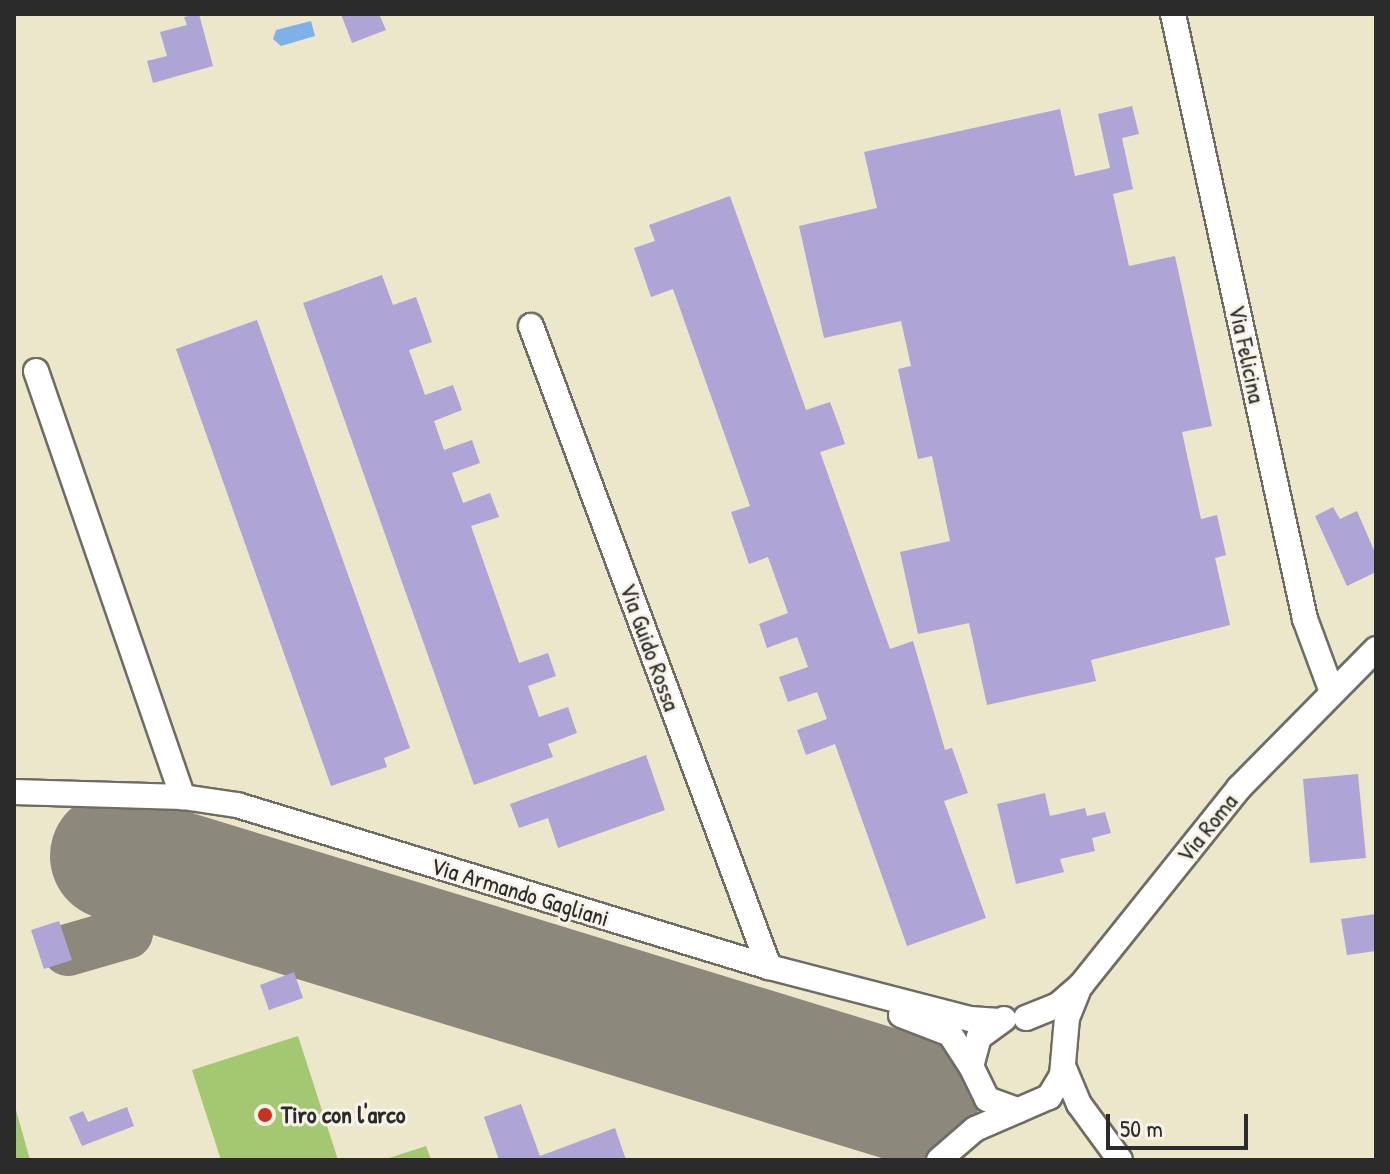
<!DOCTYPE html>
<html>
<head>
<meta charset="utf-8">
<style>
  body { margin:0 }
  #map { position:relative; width:1390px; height:1174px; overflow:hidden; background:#ece6cb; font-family:"Patrick Hand",sans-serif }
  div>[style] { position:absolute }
  .green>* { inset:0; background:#a4c771 }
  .water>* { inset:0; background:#7eb0ea }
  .taxiway>* { height:52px; margin:-26px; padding:0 26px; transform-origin:26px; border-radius:26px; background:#8c887b }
  .runway>* { height:128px; margin:-64px; padding:0 64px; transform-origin:64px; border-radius:64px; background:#8c887b }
  .building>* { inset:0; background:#aea4d6 }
  .roads { filter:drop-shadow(2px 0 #6f6c63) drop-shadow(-2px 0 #6f6c63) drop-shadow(0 2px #6f6c63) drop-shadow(0 -2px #6f6c63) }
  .minor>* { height:24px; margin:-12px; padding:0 12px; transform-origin:12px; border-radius:12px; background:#fff }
  .dots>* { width:22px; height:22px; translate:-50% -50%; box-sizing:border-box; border:4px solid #f7f3e8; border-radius:50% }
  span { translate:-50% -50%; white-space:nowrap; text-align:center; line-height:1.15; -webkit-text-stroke:6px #f7f3e8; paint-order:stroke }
  .street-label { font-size:24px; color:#2b2b2b }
  .poi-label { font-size:24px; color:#2b2b2b; font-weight:700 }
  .left { translate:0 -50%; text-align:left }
  .frame { position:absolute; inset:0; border:16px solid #2b2b2b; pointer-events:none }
  .scale { position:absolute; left:1106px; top:1114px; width:142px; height:36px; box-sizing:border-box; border:4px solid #2b2b2b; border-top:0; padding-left:10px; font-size:24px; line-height:28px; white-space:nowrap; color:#2b2b2b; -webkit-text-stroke:6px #f7f3e8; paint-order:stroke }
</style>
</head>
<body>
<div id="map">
  <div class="green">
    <div style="clip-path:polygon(298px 1036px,338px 1160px,221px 1160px,192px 1070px)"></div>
    <div style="clip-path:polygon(14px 1103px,30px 1160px,14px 1160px)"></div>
    <div style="clip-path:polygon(426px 1146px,431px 1160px,383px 1160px)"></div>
  </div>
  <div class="water">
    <div style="clip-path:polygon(311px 21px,315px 36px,281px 46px,273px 39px,276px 30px)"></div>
  </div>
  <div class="taxiway">
    <div style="left:68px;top:950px;width:61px;rotate:-16.1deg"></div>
    <div style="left:127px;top:933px;width:69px;rotate:-78.4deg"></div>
  </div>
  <div class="runway">
    <div style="left:114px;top:856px;width:837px;rotate:17.03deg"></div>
  </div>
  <div class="building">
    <div style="clip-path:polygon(199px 14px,213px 66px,153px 83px,147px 61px,167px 56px,160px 32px,187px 25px,184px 17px)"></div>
    <div style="clip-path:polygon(341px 14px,379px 14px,386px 30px,352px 43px)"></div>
    <div style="clip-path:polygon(1132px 106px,1139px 134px,1122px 138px,1133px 189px,1113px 194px,1129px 266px,1175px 256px,1212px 426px,1182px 432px,1201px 519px,1217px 515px,1226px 555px,1215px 558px,1230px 625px,1091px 660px,1096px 681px,987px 705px,969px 623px,918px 634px,900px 552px,950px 541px,932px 456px,918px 459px,898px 369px,911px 366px,901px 321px,824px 338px,799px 226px,877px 208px,864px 152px,1060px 109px,1075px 176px,1110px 168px,1098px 114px)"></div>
    <div style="clip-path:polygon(730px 196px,806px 410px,830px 402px,840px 429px,845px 444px,820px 452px,890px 649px,913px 641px,945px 750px,952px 748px,968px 793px,944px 801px,986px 918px,907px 946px,835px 744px,806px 755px,797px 730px,827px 719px,817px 692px,788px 702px,779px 677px,808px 667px,797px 637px,767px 648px,759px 624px,788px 613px,768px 557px,749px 564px,731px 512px,750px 506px,673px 289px,651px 297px,634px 248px,655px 241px,649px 225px)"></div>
    <div style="clip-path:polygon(382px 275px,393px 305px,416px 297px,432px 342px,409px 350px,425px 395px,453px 385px,462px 410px,434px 421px,444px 450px,472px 440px,480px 463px,452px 473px,463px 503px,490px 493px,499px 517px,471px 526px,519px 663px,548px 653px,556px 676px,528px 686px,539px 717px,568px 707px,577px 733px,548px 744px,553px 757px,474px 785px,303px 303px)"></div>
    <div style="clip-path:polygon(257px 320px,410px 748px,384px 758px,387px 767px,331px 786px,176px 349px)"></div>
    <div style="clip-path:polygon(1333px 507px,1340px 519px,1357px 511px,1376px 555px,1376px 572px,1347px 586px,1315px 516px)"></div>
    <div style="clip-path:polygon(646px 755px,665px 810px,558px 848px,548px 818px,519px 828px,510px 804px)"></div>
    <div style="clip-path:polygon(1358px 774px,1366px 858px,1310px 863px,1303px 779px)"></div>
    <div style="clip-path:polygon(1045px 793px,1050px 816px,1085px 808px,1087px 816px,1105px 812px,1111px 833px,1092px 838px,1095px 851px,1060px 859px,1064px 872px,1016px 884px,997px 804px)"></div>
    <div style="clip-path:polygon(1376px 914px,1376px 951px,1347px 955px,1341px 919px)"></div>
    <div style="clip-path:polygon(59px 921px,72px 960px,44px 969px,31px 930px)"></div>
    <div style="clip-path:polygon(294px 972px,303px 998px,269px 1010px,260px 985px)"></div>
    <div style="clip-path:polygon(521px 1104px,540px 1156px,615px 1128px,626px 1160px,499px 1160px,484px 1117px)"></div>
    <div style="clip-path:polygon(127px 1107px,134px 1126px,82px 1146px,69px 1117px,83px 1111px,88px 1122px)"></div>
  </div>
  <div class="roads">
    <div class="minor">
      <div style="left:1173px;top:14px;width:619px;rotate:77.69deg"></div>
      <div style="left:1305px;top:619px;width:78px;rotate:69.7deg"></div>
      <div style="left:531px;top:326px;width:684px;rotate:69.63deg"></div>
      <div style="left:36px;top:371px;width:451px;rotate:71deg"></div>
      <div style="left:14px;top:792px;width:169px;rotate:1.7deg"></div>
      <div style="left:183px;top:797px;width:55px;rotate:8.4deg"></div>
      <div style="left:237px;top:805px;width:556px;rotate:16.94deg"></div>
      <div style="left:769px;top:967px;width:208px;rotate:14.5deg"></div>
      <div style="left:970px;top:1019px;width:29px;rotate:4deg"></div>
      <div style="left:901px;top:1015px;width:53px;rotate:21.2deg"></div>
      <div style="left:950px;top:1034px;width:38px;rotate:57deg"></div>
      <div style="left:1026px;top:1018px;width:35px;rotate:-22deg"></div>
      <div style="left:1058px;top:1005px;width:32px;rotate:-41deg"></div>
      <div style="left:1082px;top:984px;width:251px;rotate:-51.3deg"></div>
      <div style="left:1239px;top:788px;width:195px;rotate:-45.4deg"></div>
      <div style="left:1004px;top:1019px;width:31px;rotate:144deg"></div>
      <div style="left:979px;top:1037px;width:30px;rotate:105deg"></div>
      <div style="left:971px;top:1066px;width:37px;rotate:64deg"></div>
      <div style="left:987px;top:1099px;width:33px;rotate:20deg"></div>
      <div style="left:1063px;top:1066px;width:41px;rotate:67.2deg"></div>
      <div style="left:1079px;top:1104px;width:69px;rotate:53.8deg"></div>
      <div style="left:939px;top:1160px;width:48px;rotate:-40.7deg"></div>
      <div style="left:975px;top:1129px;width:81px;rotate:-23.4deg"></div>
      <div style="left:1049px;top:1097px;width:26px;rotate:-59deg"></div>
      <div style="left:1062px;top:1075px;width:57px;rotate:-85deg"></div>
      <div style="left:1067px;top:1018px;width:29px;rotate:-68deg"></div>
    </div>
  </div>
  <div class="dots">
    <div style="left:265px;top:1115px;background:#c8321e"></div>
  </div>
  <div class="street-label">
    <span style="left:1247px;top:354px;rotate:78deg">Via Felicina</span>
    <span style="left:650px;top:647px;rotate:70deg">Via Guido Rossa</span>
    <span style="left:1207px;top:828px;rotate:-51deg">Via Roma</span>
    <span style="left:520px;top:892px;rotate:17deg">Via Armando Gagliani</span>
  </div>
  <div class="poi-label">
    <span class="left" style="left:281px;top:1115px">Tiro con l'arco</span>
  </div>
  <div class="frame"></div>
  <div class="scale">50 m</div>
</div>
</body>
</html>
